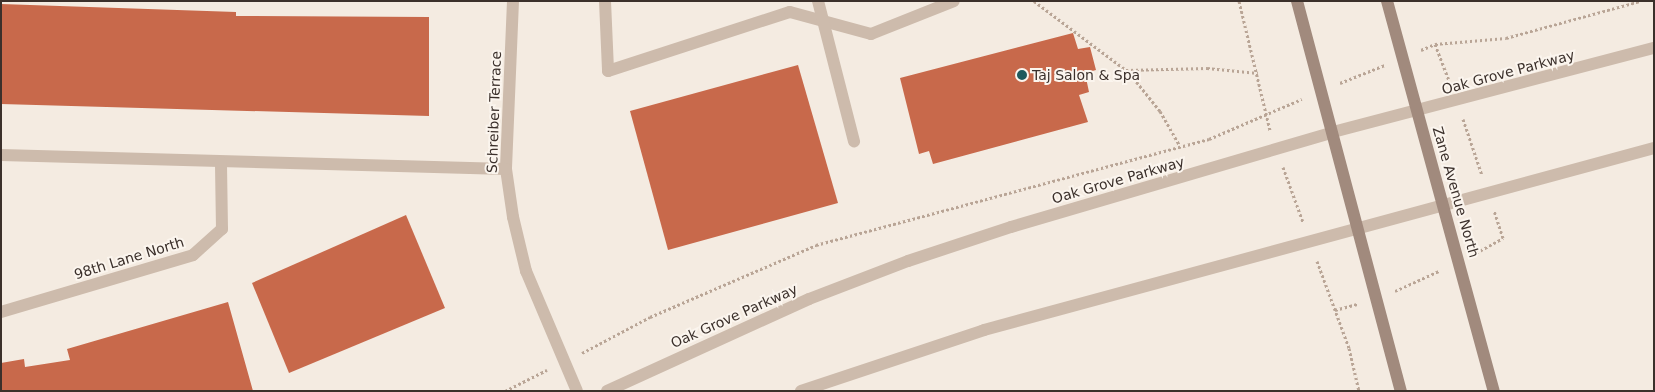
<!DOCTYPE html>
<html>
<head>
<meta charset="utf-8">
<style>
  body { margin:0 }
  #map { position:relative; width:1655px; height:392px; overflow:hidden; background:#f4ebe1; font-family:"DejaVu Sans",sans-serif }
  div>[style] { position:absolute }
  .building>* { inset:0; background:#c8694b }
  .path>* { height:3px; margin-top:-1.5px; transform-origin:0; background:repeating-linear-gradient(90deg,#b9a596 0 2.5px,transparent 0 5px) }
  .service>* { height:12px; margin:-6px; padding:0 6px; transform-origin:6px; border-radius:6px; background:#cdbbac }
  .minor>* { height:12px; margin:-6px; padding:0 6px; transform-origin:6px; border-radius:6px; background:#cdbbac }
  .tertiary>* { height:12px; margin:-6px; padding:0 6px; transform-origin:6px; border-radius:6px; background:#cdbbac }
  .secondary>* { height:12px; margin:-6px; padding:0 6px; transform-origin:6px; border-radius:6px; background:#a18a7d }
  .dots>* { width:14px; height:14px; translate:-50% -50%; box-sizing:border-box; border:2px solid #fbf5ee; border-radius:50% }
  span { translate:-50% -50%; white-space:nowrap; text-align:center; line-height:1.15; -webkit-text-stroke:4px #fbf5ee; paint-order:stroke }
  .street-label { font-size:14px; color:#3b302b }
  .poi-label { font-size:14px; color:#3b302b }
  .left { translate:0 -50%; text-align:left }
  .frame { position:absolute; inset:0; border:2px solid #3b302b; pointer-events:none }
</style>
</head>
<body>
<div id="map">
  <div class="building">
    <div style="clip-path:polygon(1px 4px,236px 12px,236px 16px,429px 17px,429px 116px,1px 104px)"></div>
    <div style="clip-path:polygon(1073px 33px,1078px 49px,1090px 47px,1096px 70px,1085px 73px,1089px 92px,1079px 95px,1088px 122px,933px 164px,929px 151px,919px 154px,900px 78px)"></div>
    <div style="clip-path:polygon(798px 65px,838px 203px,668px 250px,630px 111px)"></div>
    <div style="clip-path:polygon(406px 215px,445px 308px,289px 373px,252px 283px)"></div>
    <div style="clip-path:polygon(228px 302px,253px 391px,1px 391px,1px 363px,24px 359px,25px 367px,70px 360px,67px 349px)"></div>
  </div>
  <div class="path">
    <div style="left:1034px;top:1px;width:115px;rotate:36.9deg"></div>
    <div style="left:1126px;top:70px;width:81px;rotate:-1.4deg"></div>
    <div style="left:1207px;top:68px;width:51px;rotate:5.6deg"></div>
    <div style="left:1239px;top:1px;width:133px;rotate:76.5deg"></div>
    <div style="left:1435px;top:44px;width:39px;rotate:69deg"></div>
    <div style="left:1421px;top:50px;width:15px;rotate:-23deg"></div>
    <div style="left:1435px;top:44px;width:71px;rotate:-4.8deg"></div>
    <div style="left:1506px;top:38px;width:139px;rotate:-15.4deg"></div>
    <div style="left:1127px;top:70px;width:53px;rotate:51.2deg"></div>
    <div style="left:1160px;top:111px;width:40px;rotate:60.3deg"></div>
    <div style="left:1340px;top:83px;width:48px;rotate:-21.8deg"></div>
    <div style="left:1463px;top:119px;width:59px;rotate:71.3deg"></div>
    <div style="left:1283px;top:167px;width:59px;rotate:70deg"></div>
    <div style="left:1476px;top:253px;width:31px;rotate:-29deg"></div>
    <div style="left:1503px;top:238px;width:28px;rotate:-108deg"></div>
    <div style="left:1317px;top:261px;width:93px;rotate:69.8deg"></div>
    <div style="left:1349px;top:348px;width:44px;rotate:76.9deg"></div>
    <div style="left:1395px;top:291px;width:48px;rotate:-24.4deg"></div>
    <div style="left:1335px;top:310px;width:24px;rotate:-15deg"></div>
    <div style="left:582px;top:353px;width:77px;rotate:-27.9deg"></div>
    <div style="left:650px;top:317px;width:181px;rotate:-23.4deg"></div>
    <div style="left:816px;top:245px;width:407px;rotate:-15.1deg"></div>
    <div style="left:1209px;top:139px;width:101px;rotate:-23.3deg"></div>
    <div style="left:505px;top:391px;width:47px;rotate:-26.6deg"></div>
  </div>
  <div class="service">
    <div style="left:605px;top:1px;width:70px;rotate:87.5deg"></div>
    <div style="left:608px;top:71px;width:191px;rotate:-18deg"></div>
    <div style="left:790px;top:12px;width:84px;rotate:15.2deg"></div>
    <div style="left:871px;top:34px;width:89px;rotate:-21.7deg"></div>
    <div style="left:818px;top:1px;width:145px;rotate:75.6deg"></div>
  </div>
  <div class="minor">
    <div style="left:513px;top:1px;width:168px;rotate:92.4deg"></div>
    <div style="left:506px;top:169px;width:49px;rotate:81.7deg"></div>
    <div style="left:513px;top:217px;width:56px;rotate:76.5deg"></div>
    <div style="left:526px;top:271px;width:130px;rotate:67deg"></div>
    <div style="left:1px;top:155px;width:505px;rotate:1.59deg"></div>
    <div style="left:1px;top:312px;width:200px;rotate:-16.5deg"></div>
    <div style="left:193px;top:255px;width:39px;rotate:-42deg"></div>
    <div style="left:222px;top:229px;width:67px;rotate:-90.9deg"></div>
  </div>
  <div class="tertiary">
    <div style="left:607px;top:391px;width:222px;rotate:-24.5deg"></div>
    <div style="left:809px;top:299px;width:106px;rotate:-21deg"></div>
    <div style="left:908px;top:261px;width:108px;rotate:-18.3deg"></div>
    <div style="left:1011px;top:227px;width:336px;rotate:-16.4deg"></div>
    <div style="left:1333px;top:132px;width:332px;rotate:-14.7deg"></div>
    <div style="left:801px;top:391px;width:193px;rotate:-18.4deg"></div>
    <div style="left:984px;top:330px;width:694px;rotate:-15.2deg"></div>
  </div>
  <div class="secondary">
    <div style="left:1297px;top:1px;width:404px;rotate:75.1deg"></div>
    <div style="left:1387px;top:1px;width:404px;rotate:74.7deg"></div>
  </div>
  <div class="dots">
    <div style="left:1022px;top:75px;background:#1f5a5e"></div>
  </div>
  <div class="street-label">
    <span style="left:1508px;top:72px;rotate:-15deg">Oak Grove Parkway</span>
    <span style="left:494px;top:112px;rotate:-88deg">Schreiber Terrace</span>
    <span style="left:1118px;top:180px;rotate:-16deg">Oak Grove Parkway</span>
    <span style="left:1456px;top:192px;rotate:74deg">Zane Avenue North</span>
    <span style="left:129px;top:258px;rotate:-17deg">98th Lane North</span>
    <span style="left:734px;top:316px;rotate:-24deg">Oak Grove Parkway</span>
  </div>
  <div class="poi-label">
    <span class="left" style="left:1032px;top:75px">Taj Salon &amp; Spa</span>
  </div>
  <div class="frame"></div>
</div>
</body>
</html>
